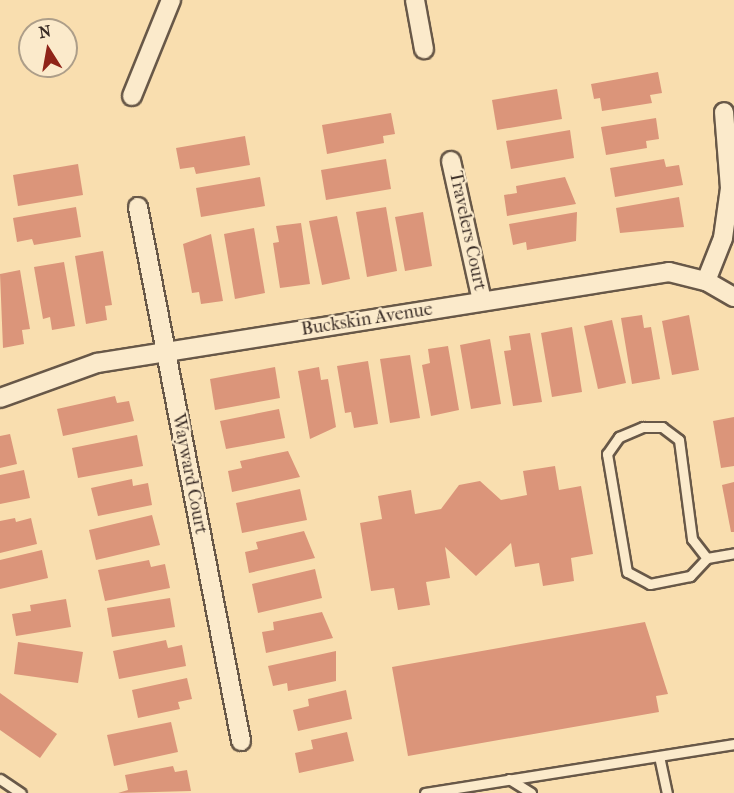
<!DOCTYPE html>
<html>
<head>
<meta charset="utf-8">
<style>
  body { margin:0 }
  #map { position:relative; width:734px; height:793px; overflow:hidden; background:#f9deaf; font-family:"IM FELL French Canon",serif }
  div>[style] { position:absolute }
  .building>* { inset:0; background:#db957a }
  .roads { filter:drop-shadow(2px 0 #685848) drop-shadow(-2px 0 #685848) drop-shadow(0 2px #685848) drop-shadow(0 -2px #685848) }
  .lane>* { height:9px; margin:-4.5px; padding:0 4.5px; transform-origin:4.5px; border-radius:4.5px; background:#fbeacb }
  .street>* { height:18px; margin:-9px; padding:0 9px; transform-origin:9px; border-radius:9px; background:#fbeacb }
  span { translate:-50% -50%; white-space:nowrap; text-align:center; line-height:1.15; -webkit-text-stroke:4.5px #fbeacb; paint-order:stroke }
  .street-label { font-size:18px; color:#382b25 }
  .north { position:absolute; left:18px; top:18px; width:60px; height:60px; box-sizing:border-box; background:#fbeacb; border:2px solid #ad9e89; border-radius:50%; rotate:349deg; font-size:16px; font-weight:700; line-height:24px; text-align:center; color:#382b25 }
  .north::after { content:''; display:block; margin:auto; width:21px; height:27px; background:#8f2418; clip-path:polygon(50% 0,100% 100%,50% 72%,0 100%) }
</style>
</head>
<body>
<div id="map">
  <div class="building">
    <div style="clip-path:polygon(658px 72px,662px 93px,650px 95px,652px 103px,602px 111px,600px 98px,594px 99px,591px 84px)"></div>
    <div style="clip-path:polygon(557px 89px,562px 119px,497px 130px,492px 100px)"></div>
    <div style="clip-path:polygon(391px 113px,395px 134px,383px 136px,384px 143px,327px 154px,322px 125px)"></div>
    <div style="clip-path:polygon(656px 118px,659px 139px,646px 141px,647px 148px,606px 155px,601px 127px)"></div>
    <div style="clip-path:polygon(570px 130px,574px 158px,511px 169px,506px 141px)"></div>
    <div style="clip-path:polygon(245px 136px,250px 165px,196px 174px,194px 167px,180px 169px,176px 148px)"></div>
    <div style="clip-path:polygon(386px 159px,391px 189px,326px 200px,321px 170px)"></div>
    <div style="clip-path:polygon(664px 159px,666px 167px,679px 165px,683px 185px,615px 197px,610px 168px)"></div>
    <div style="clip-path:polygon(78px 164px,83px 195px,18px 206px,13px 175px)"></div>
    <div style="clip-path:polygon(260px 177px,265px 206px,201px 217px,196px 188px)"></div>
    <div style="clip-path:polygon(565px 177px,576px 204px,507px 216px,504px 195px,517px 193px,516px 186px)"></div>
    <div style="clip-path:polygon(679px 197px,684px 227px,620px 233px,616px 208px)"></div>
    <div style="clip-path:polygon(76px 207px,81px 237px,34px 245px,32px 239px,17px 242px,13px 218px)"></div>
    <div style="clip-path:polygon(386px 207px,397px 271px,367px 277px,356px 212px)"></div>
    <div style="clip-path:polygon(423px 212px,432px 266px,405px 271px,395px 217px)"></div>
    <div style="clip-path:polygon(577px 212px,576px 241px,527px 250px,526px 242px,513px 245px,509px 224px)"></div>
    <div style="clip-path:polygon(337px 216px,350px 279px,322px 285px,309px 221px)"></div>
    <div style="clip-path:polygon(301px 223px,310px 284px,280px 288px,273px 243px,279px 242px,276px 226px)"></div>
    <div style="clip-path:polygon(254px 228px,265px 293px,235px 299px,224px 234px)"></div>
    <div style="clip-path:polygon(211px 234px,223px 301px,201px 304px,199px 292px,192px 293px,183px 244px)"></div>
    <div style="clip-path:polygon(103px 251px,112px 305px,105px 306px,107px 320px,86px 324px,75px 256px)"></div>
    <div style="clip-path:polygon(64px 262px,75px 326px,52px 330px,50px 317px,43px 319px,34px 267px)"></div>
    <div style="clip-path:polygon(20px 270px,30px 329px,22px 330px,24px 344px,3px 348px,0 274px)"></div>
    <div style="clip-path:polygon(642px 315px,644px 328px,651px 327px,660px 379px,632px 384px,621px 318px)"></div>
    <div style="clip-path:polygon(689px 315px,699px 370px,672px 375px,662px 321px)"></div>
    <div style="clip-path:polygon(612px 320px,626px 383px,598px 389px,584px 326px)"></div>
    <div style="clip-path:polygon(572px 327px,582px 392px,552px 397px,541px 333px)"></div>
    <div style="clip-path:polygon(530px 333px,542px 402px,513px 406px,504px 351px,511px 350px,509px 336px)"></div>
    <div style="clip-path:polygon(490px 339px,501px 404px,471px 409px,460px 345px)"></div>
    <div style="clip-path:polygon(448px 346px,459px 410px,431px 416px,422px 365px,430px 363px,428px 349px)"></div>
    <div style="clip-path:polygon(410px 355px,420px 418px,390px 423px,380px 359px)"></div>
    <div style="clip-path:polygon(368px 361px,378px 424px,354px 428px,351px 412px,345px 413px,337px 366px)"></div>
    <div style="clip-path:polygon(275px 367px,280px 398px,215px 410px,210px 379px)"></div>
    <div style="clip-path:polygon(319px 367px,321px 380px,328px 379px,336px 427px,310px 439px,298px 371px)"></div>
    <div style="clip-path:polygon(115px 396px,117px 403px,129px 401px,134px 421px,63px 436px,57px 409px)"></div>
    <div style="clip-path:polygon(279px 409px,285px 438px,226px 449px,220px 421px)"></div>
    <div style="clip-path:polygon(734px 417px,734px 466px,721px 468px,713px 421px)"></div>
    <div style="clip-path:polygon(10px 434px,17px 464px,0 468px,0 436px)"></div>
    <div style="clip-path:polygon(137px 435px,143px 466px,78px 478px,72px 448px)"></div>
    <div style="clip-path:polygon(288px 451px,300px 477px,232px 492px,228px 471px,242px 468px,240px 461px)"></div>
    <div style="clip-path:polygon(555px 466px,559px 490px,581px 486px,593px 554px,571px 558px,574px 581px,543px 586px,539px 563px,515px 567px,511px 543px,476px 576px,445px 547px,450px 578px,426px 582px,430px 605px,398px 610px,394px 588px,371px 591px,360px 523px,382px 519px,378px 496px,411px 490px,415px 514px,441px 509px,459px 485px,480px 481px,501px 500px,527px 495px,523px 471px)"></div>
    <div style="clip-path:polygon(24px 470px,30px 498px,0 504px,0 475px)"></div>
    <div style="clip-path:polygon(132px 479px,133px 486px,148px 483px,152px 505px,98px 516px,91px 488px)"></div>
    <div style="clip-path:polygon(734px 482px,734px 532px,731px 532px,722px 485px)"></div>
    <div style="clip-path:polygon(300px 489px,307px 520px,242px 533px,236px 503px)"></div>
    <div style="clip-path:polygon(152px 515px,160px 545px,96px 560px,89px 530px)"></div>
    <div style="clip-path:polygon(15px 518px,16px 522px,31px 518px,37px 544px,0 553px,0 521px)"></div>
    <div style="clip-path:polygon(304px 531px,315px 558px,249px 573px,245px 552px,258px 549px,256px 542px)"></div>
    <div style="clip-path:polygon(42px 550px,48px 578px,0 589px,0 560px)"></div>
    <div style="clip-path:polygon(149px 560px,151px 567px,165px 564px,170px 588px,105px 601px,98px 570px)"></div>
    <div style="clip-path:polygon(315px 569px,322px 598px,258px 613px,252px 584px)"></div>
    <div style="clip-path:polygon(170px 598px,175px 627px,112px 637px,107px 608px)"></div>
    <div style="clip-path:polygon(66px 599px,71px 627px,16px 636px,12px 614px,31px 611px,30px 605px)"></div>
    <div style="clip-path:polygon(322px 612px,333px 638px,266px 653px,262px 632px,274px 630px,273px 622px)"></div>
    <div style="clip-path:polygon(645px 622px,668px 694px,656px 696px,659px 712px,408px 756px,392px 667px)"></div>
    <div style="clip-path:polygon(166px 640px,168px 648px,182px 645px,186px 666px,119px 679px,113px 651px)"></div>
    <div style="clip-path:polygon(18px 642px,83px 652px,78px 683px,14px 674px)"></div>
    <div style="clip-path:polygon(336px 651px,336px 681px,288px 691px,287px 683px,273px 686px,268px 666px)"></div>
    <div style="clip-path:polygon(187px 678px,192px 699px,178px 702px,180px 709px,138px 718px,132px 690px)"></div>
    <div style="clip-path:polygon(346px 690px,352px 719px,298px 731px,293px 710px,309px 706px,308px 699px)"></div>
    <div style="clip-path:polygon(0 693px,57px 734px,40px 758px,0 730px)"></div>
    <div style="clip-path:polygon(171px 722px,178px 752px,114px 766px,107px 735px)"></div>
    <div style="clip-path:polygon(347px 732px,354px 761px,299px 773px,295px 753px,313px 749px,311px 740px)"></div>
    <div style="clip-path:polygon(173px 766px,175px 772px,187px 770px,191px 791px,118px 793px,128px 790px,125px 775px)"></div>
  </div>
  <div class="roads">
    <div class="lane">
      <div style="left:707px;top:558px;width:25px;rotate:133deg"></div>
      <div style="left:690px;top:576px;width:41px;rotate:168.7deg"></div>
      <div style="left:650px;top:584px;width:26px;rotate:-152deg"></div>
      <div style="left:627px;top:572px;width:120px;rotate:-99.6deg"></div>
      <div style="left:607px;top:454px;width:21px;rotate:-55deg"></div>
      <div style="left:619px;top:437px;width:26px;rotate:-23deg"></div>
      <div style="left:643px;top:427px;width:19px"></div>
      <div style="left:662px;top:427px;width:21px;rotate:37deg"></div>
      <div style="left:679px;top:440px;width:100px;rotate:82.5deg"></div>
      <div style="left:692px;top:539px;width:24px;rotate:52deg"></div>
      <div style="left:707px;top:558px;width:27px;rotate:-10deg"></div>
      <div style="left:659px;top:756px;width:38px;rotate:78deg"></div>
      <div style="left:0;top:779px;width:25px;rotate:34deg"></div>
      <div style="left:509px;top:779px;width:26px;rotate:32deg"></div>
      <div style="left:425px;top:793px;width:313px;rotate:-9deg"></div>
    </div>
    <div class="street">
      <div style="left:415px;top:0;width:50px;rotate:79.6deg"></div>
      <div style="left:132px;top:96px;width:104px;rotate:-67.9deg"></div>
      <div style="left:451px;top:161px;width:143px;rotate:77.5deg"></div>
      <div style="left:138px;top:207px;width:544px;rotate:79.08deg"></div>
      <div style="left:706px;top:281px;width:46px;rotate:-68.4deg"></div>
      <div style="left:723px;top:238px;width:50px;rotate:-82deg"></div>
      <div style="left:730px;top:188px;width:76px;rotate:-94.5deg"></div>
      <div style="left:0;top:398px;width:103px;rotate:-19.8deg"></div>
      <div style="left:97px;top:363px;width:579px;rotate:-9.04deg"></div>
      <div style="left:669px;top:272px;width:38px;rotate:14deg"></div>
      <div style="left:706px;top:281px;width:32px;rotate:30deg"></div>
    </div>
  </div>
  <div class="street-label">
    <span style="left:467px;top:231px;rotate:78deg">Travelers Court</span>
    <span style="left:367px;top:320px;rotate:-9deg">Buckskin Avenue</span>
    <span style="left:189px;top:474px;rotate:79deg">Wayward Court</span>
  </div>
  <div class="north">N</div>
</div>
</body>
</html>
